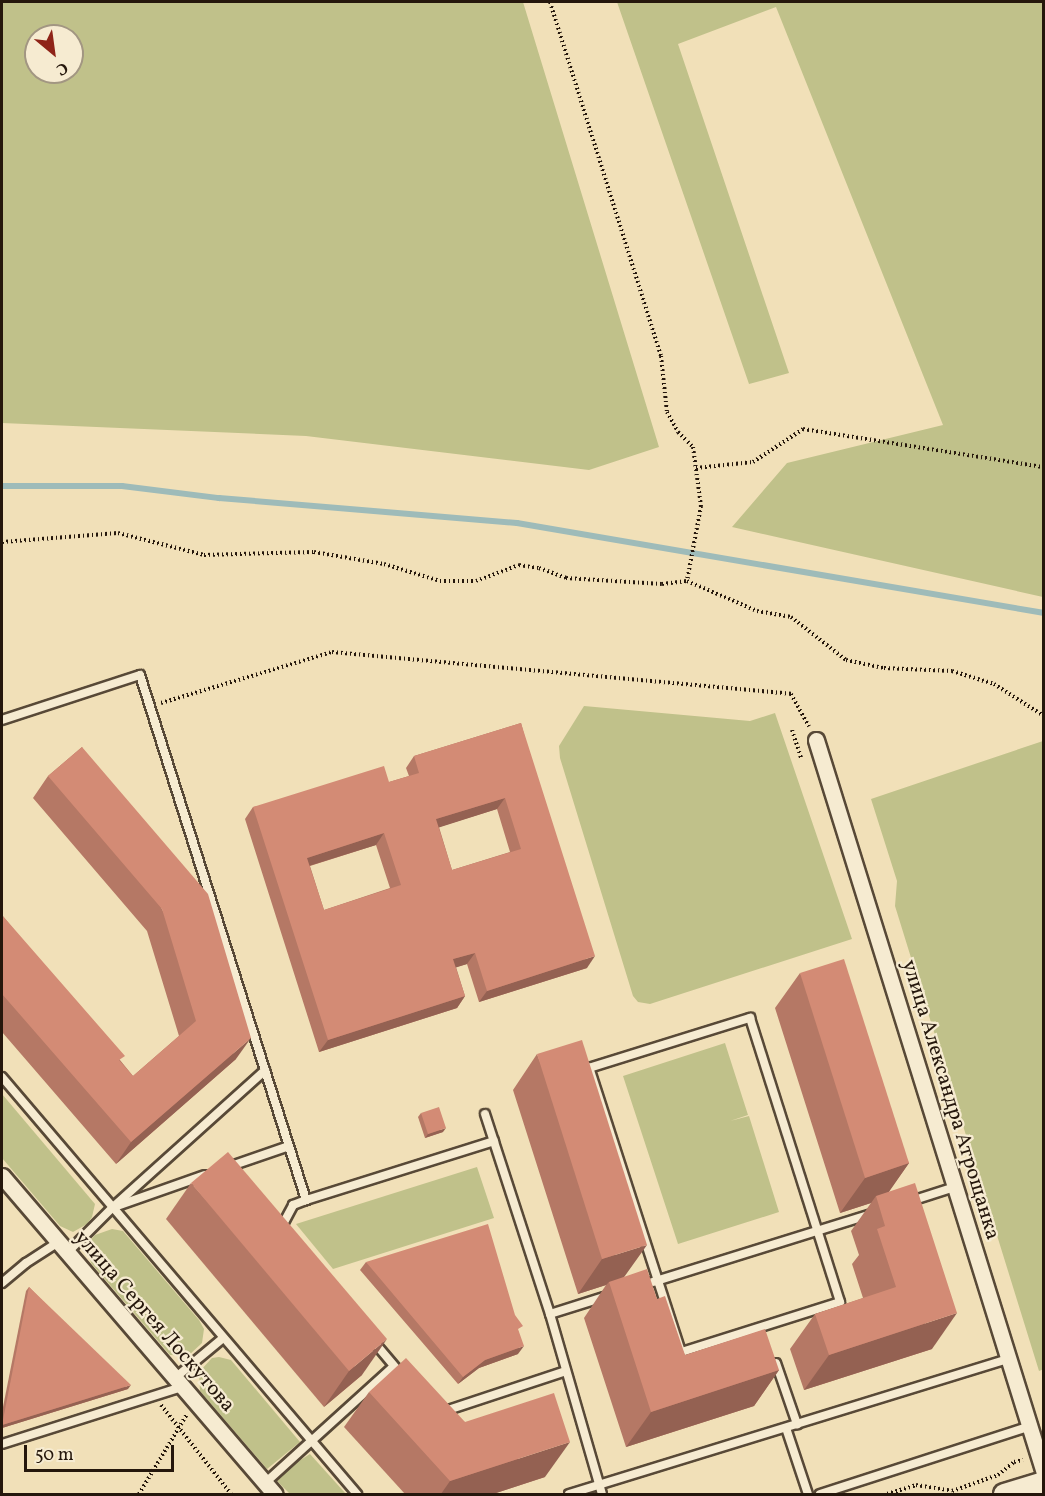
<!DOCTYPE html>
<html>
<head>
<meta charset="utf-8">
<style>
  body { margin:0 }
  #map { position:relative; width:1045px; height:1496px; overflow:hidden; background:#f1e0b8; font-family:Vollkorn,serif }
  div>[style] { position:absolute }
  .green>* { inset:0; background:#c0c18a }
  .stream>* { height:6px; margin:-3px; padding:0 3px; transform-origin:3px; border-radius:3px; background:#9ebbb9 }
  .path>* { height:4px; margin-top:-2px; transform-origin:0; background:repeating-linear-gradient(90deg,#25170c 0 1.5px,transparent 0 4.5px) }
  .roads { filter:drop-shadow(2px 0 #584937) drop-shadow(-2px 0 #584937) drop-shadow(0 2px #584937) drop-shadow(0 -2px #584937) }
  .service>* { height:8px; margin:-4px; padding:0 4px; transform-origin:4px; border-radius:4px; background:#f6ebd1 }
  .minor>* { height:15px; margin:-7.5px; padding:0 7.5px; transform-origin:7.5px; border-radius:7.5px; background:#f6ebd1 }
  .tertiary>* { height:20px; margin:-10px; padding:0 10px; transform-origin:10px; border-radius:10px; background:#f6ebd1 }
  .wall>* { inset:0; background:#b57865 }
  .shaded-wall>* { inset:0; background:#946152 }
  .building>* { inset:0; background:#d38b75 }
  span { translate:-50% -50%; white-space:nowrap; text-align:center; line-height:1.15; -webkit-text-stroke:4.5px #f6ebd1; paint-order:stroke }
  .street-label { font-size:21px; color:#25170c }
  .frame { position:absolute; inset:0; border:3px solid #25170c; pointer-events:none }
  .north { position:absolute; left:24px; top:24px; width:60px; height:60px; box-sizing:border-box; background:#f6ebd1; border:2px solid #a29682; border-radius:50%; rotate:151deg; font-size:16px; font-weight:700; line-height:24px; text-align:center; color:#25170c }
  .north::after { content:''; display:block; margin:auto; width:21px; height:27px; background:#8f2418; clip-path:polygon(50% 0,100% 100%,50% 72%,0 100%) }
  .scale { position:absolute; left:24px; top:1445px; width:150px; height:27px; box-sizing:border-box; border:3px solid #25170c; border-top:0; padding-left:8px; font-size:18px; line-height:21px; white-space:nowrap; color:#25170c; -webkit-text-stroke:4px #f6ebd1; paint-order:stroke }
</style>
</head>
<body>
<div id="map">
  <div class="green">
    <div style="clip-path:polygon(evenodd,2px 2px,523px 2px,659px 447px,589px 470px,306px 436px,2px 423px,2px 2px,36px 36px,72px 36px,72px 72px,36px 72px,36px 36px)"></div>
    <div style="clip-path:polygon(617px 2px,1043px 2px,1043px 597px,732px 527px,787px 463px,943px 425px,776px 7px,678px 44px,789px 373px,749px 384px)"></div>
    <div style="clip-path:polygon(584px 706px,750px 721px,775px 713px,852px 939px,650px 1004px,638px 1002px,633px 996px,560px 758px,559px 746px)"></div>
    <div style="clip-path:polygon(1043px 741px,1044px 1369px,1039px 1371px,895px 906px,897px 881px,871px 799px)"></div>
    <div style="clip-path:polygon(725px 1043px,748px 1115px,730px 1121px,749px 1116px,779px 1212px,678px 1244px,623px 1076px)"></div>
    <div style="clip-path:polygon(2px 1094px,95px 1204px,92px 1217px,87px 1224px,73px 1232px,60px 1226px,2px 1158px)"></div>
    <div style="clip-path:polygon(477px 1167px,494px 1218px,333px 1269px,296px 1224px)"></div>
    <div style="clip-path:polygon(112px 1229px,123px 1231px,199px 1320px,204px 1329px,202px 1343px,188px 1356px,170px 1355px,91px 1263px,87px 1244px,95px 1235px)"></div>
    <div style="clip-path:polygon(219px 1357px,231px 1360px,300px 1442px,267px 1469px,200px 1391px,199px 1372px,212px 1358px)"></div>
    <div style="clip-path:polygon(310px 1454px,346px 1494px,290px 1494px,277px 1481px,294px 1464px)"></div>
  </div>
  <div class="stream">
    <div style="left:2px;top:486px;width:120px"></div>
    <div style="left:122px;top:486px;width:98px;rotate:7.1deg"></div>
    <div style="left:219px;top:498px;width:299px;rotate:4.8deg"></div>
    <div style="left:517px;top:523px;width:535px;rotate:9.69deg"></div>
  </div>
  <div class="path">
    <div style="left:550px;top:2px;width:371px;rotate:72.6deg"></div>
    <div style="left:661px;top:356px;width:56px;rotate:83.9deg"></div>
    <div style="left:667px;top:412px;width:23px;rotate:61deg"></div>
    <div style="left:678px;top:432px;width:21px;rotate:45deg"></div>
    <div style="left:693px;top:447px;width:60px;rotate:82.3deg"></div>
    <div style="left:701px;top:506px;width:76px;rotate:100.6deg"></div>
    <div style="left:696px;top:468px;width:57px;rotate:-6deg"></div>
    <div style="left:753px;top:462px;width:60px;rotate:-33.4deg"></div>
    <div style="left:803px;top:429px;width:244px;rotate:9deg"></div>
    <div style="left:2px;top:542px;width:116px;rotate:-4.4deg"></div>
    <div style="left:118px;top:533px;width:89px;rotate:14.3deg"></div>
    <div style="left:204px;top:555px;width:110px;rotate:-1.6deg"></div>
    <div style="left:314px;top:552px;width:71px;rotate:9.7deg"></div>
    <div style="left:384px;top:564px;width:59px;rotate:16.9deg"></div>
    <div style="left:440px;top:581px;width:36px"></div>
    <div style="left:476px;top:581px;width:46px;rotate:-20.4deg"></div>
    <div style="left:519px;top:565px;width:20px;rotate:9deg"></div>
    <div style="left:539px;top:568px;width:29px;rotate:20deg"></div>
    <div style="left:566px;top:578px;width:96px;rotate:3.6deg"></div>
    <div style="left:662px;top:584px;width:25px;rotate:-7deg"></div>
    <div style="left:687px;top:581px;width:76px;rotate:23.2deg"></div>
    <div style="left:757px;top:611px;width:35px;rotate:10deg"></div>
    <div style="left:791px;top:617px;width:70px;rotate:38deg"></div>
    <div style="left:846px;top:660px;width:39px;rotate:12deg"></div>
    <div style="left:884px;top:668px;width:68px;rotate:2.5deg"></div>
    <div style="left:952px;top:671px;width:44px;rotate:17.2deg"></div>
    <div style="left:994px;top:684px;width:59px;rotate:32.6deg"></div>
    <div style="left:161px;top:703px;width:178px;rotate:-16.6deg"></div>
    <div style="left:332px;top:652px;width:461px;rotate:5.2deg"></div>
    <div style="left:791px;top:694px;width:37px;rotate:61deg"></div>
    <div style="left:792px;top:730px;width:29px;rotate:72deg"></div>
    <div style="left:161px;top:1405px;width:113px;rotate:51.8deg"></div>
    <div style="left:139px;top:1494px;width:93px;rotate:-59deg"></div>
    <div style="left:887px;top:1494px;width:30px;rotate:-17deg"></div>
    <div style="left:916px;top:1485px;width:36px;rotate:9deg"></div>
    <div style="left:952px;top:1491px;width:49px;rotate:-19.2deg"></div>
    <div style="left:998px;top:1475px;width:21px;rotate:-39deg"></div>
    <div style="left:1014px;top:1462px;width:9px;rotate:-13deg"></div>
  </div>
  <div class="roads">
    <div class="service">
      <div style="left:2px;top:720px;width:145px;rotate:-18.1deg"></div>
      <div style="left:140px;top:675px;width:551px;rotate:72.45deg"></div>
      <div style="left:750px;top:1018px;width:298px;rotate:72.4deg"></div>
      <div style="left:840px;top:1302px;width:167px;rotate:162.5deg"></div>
      <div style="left:681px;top:1352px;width:299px;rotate:-107.9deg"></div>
      <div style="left:589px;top:1068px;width:169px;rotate:-17.3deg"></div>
      <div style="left:2px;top:1077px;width:548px;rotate:49.59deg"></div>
      <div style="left:485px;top:1114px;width:210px;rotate:72deg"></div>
      <div style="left:550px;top:1314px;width:187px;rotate:73.9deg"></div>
      <div style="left:231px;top:1166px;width:61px;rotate:-19deg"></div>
      <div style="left:911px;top:1201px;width:46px;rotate:-17.7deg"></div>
      <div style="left:117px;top:1206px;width:93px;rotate:-19.4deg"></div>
      <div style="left:282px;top:1226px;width:24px;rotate:-62deg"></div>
      <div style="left:293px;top:1205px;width:14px;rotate:-21deg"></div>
      <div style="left:306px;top:1200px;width:197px;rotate:-17.4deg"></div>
      <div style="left:67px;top:1253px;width:64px;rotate:-45deg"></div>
      <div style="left:112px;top:1208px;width:206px;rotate:-42deg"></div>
      <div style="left:653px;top:1282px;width:228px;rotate:-17.3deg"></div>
      <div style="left:2px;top:1283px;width:31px;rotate:-40deg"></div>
      <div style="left:26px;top:1263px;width:38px;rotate:-33deg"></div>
      <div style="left:550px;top:1314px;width:57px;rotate:-17.5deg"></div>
      <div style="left:374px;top:1342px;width:42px;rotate:49.8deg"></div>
      <div style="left:776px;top:1363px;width:65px;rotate:71deg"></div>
      <div style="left:175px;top:1378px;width:62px;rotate:-39.8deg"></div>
      <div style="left:445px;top:1411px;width:127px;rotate:-18.3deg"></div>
      <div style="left:786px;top:1428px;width:70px;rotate:71.6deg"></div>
      <div style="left:2px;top:1444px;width:189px;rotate:-17.6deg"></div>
      <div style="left:265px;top:1483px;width:174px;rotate:-42.2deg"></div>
      <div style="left:569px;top:1494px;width:460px;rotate:-17.1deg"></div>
      <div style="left:820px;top:1494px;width:221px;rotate:-17.9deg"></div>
    </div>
    <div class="minor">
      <div style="left:816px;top:740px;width:768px;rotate:72.72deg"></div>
      <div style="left:2px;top:1176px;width:419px;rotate:49.4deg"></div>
    </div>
    <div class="tertiary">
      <div style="left:1004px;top:1494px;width:42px;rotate:-16.7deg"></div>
    </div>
  </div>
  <div class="wall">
    <div style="clip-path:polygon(evenodd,521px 723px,587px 968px,479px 1002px,467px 964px,456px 967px,465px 996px,457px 1008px,319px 1052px,245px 819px,253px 807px,389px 782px,409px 776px,406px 768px,414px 756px,521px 723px,497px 809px,510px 852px,452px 870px,439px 827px,497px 809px,521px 723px,376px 845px,390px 888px,324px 910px,310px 866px,376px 845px)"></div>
    <div style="clip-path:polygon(82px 747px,236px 1059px,116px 1164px,2px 1032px,2px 915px,133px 1076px,179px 1036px,147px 931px,33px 798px,48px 776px)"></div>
    <div style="clip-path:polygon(800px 973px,909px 1163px,889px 1191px,932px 1349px,804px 1390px,790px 1349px,815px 1314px,863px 1298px,852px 1264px,859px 1255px,851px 1231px,871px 1203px,840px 1213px,775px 1008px)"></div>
    <div style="clip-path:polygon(537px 1054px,624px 1277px,657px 1299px,685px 1355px,779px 1370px,754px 1406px,626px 1447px,584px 1318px,606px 1285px,578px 1294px,513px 1090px)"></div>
    <div style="clip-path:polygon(421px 1113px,443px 1132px,425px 1138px,418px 1117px)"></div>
    <div style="clip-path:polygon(191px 1183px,362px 1375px,324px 1407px,166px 1219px)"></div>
    <div style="clip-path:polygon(366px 1262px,519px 1332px,518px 1354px,479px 1368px,458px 1384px,360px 1270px)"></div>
    <div style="clip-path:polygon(29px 1287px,128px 1389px,2px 1428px,2px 1412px,26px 1291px)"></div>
    <div style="clip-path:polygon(369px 1392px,465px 1422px,545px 1477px,493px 1494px,405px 1494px,344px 1427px)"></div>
  </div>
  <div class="shaded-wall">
    <div style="clip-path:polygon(505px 798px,497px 809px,428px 831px,436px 819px)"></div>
    <div style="clip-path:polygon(384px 833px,376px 845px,299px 869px,307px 858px)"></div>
    <div style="clip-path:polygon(475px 953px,467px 964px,445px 971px,453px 959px)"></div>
    <div style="clip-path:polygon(595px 956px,587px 968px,479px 1002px,487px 991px)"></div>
    <div style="clip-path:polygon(465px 996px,457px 1008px,319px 1052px,328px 1040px)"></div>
    <div style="clip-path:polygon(251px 1038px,236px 1059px,116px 1164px,131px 1142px)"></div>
    <div style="clip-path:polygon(446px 1128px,443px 1132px,425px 1138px,428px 1134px)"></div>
    <div style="clip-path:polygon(909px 1163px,884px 1199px,876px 1196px,871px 1203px,840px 1213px,865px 1178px)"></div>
    <div style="clip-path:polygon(647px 1245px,622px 1280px,609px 1282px,606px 1285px,578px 1294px,602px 1259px)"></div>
    <div style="clip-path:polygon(957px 1313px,932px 1349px,804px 1390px,829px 1355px)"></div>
    <div style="clip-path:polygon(387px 1339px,362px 1375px,324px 1407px,349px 1371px)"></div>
    <div style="clip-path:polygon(524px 1346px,518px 1354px,479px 1368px,458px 1384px,463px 1377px,485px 1360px)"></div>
    <div style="clip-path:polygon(779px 1370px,754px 1406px,626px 1447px,651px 1412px)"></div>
    <div style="clip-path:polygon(131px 1385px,128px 1389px,2px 1428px,2px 1425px)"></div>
    <div style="clip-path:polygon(570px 1442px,545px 1477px,493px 1494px,441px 1494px,450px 1481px)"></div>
  </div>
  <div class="building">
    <div style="clip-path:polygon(evenodd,521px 723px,595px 956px,487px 991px,475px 953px,453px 959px,465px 996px,328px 1040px,253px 807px,384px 766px,389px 782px,419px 773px,414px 756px,521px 723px,505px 798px,521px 849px,452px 870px,436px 819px,505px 798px,521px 723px,384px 833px,401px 885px,324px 910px,307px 858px,384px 833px)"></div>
    <div style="clip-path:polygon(82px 747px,208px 894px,251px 1038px,131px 1142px,2px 994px,2px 915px,125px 1056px,119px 1060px,133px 1076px,196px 1021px,162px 909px,48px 776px)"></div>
    <div style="clip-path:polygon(844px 959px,909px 1163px,865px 1178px,800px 973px)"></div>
    <div style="clip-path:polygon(582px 1040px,647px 1245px,602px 1259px,537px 1054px)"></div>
    <div style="clip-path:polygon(439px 1107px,446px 1128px,428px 1134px,421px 1113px)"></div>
    <div style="clip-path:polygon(228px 1152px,387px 1339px,349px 1371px,191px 1183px)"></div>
    <div style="clip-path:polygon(915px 1183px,957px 1313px,829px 1355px,815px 1314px,896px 1287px,877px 1229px,885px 1226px,876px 1196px)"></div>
    <div style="clip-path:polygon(488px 1224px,515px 1315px,523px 1326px,518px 1329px,524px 1346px,485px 1360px,463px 1377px,366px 1262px)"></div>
    <div style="clip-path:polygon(647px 1269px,657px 1299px,665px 1296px,685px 1355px,765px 1329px,779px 1370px,651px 1412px,609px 1282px)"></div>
    <div style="clip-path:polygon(29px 1287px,131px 1385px,2px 1425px)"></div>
    <div style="clip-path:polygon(406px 1358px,465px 1422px,554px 1393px,570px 1442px,450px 1481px,369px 1392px)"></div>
  </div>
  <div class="street-label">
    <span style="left:950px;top:1100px;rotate:73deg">улица Александра Атрощанка</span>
    <span style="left:154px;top:1322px;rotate:49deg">улица Сергея Лоскутова</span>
  </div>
  <div class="frame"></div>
  <div class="north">С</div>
  <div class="scale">50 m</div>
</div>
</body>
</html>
